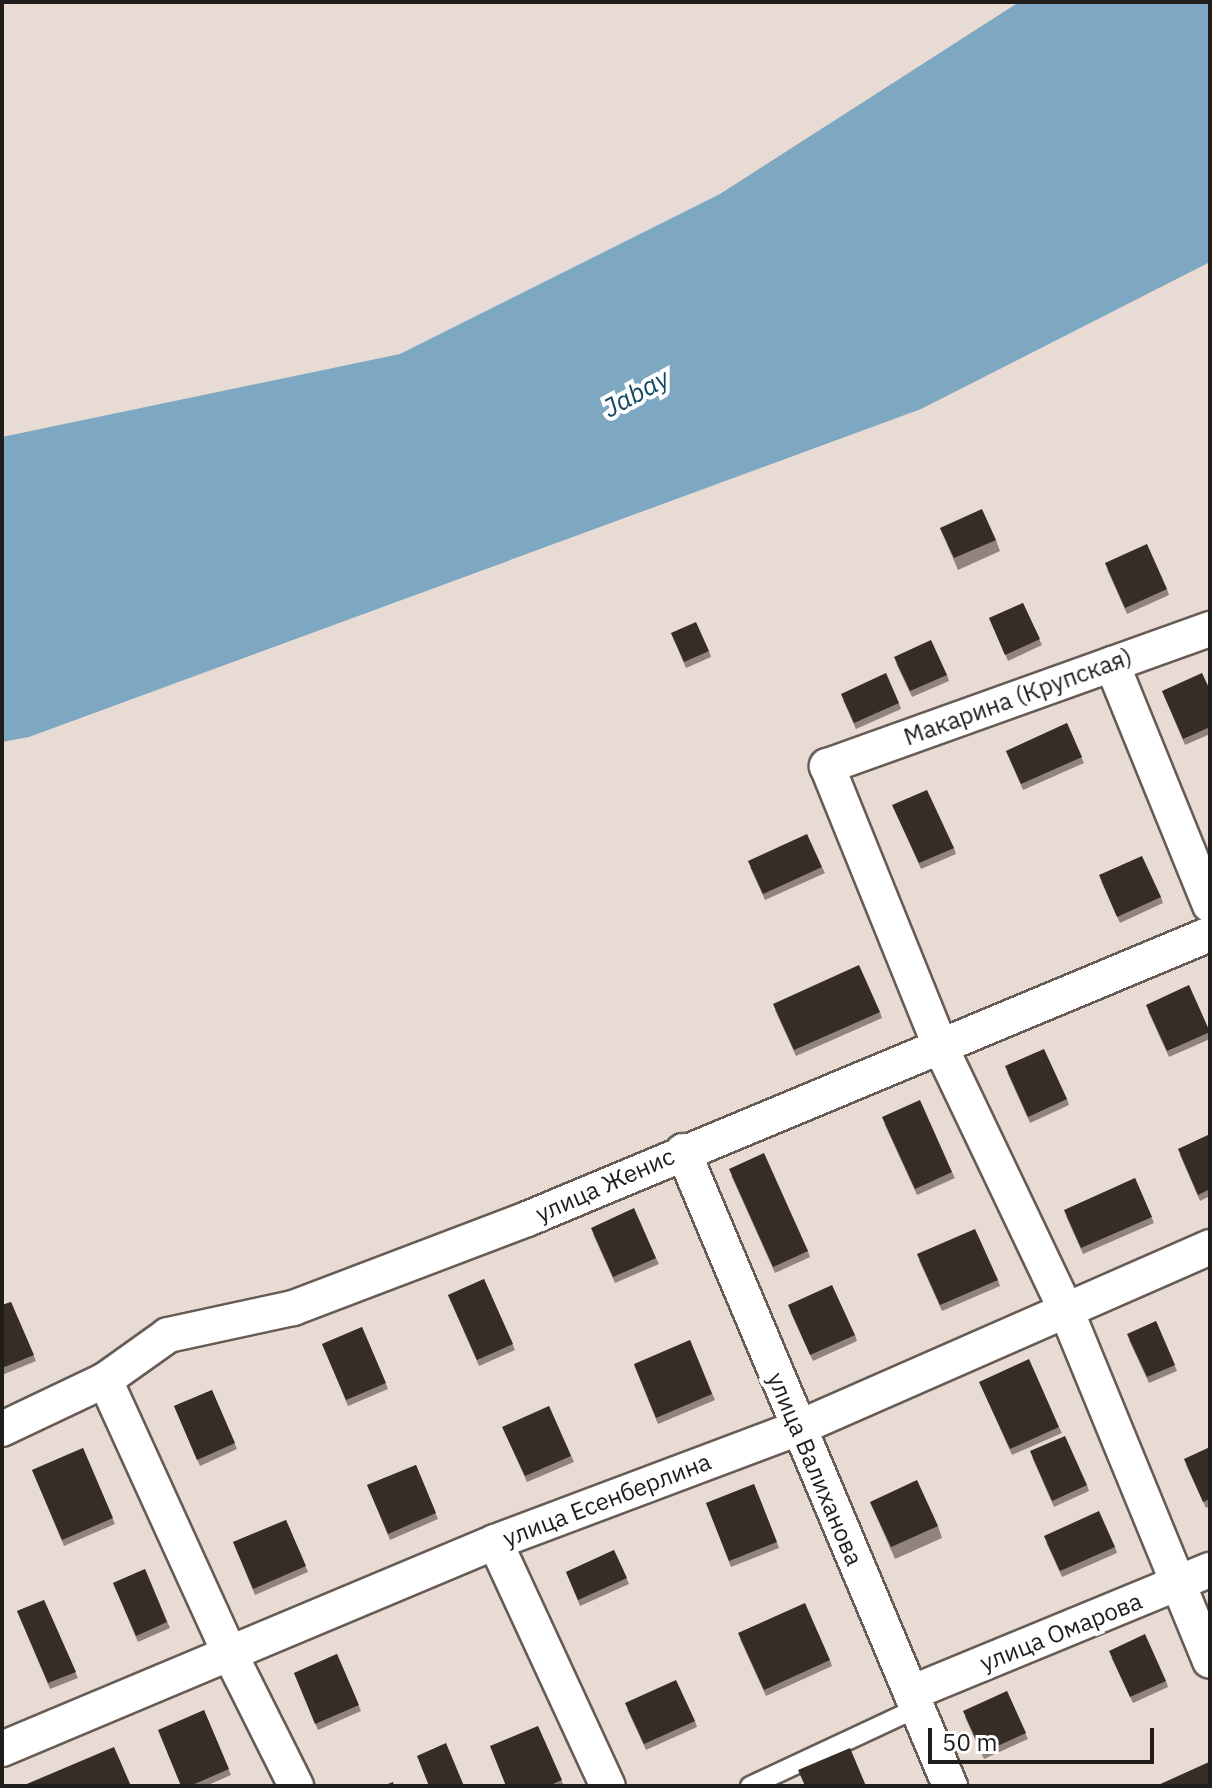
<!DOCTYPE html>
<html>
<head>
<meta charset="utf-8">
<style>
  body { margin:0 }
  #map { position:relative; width:1212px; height:1788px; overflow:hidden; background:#e8dbd3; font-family:"IBM Plex Sans",sans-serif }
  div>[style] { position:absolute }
  .water>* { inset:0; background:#7ea7c1 }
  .roads { filter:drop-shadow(2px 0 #675c55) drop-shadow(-2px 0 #675c55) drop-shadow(0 2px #675c55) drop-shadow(0 -2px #675c55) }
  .lane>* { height:18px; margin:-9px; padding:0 9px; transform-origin:9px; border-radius:9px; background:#fff }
  .street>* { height:34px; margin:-17px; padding:0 17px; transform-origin:17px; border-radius:17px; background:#fff }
  .wall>* { inset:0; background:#90847d }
  .building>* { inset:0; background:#372d27 }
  span { translate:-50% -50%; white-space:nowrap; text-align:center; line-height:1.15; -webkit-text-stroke:8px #fff; paint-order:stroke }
  .street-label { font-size:24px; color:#211d1a }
  .water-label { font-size:26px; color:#134762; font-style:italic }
  .frame { position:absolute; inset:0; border:4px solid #211d1a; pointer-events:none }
  .scale { position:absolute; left:928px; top:1728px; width:226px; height:36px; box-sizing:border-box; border:4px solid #211d1a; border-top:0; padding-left:10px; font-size:24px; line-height:28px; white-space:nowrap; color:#211d1a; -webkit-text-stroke:6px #fff; paint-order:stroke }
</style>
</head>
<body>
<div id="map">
  <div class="water">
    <div style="clip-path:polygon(1019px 2px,1210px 2px,1210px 262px,921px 409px,29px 737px,2px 742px,2px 437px,400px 354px,720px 194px)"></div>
  </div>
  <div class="roads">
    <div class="lane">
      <div style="left:750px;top:1786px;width:184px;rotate:-25deg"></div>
    </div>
    <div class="street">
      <div style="left:1210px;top:629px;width:407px;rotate:160.3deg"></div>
      <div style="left:827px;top:766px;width:304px;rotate:68deg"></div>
      <div style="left:941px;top:1048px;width:290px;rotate:64.5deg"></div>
      <div style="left:1066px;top:1310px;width:379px;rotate:67.7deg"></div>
      <div style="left:1112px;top:664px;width:260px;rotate:67.9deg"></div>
      <div style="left:683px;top:1151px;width:689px;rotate:67.19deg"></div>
      <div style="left:105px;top:1380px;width:299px;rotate:65.5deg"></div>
      <div style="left:229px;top:1652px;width:150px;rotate:63.4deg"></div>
      <div style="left:2px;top:1429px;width:114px;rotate:-25.4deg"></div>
      <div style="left:105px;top:1380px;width:77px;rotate:-35.5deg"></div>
      <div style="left:168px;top:1335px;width:128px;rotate:-12.2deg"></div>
      <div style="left:293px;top:1308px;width:250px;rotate:-20.8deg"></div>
      <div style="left:527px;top:1219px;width:740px;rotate:-22.65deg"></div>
      <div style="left:495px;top:1542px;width:269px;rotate:65.2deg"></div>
      <div style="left:911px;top:1693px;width:323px;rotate:-22.4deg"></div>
      <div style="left:2px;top:1749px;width:535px;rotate:-22.78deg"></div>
      <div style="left:495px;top:1542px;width:324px;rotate:-20.6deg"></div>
      <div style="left:798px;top:1428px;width:450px;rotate:-23.7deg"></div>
    </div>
  </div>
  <div class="wall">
    <div style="clip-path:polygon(940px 528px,996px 540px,1000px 551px,958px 570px)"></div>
    <div style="clip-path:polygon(1107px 569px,1167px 589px,1169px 595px,1127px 614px)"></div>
    <div style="clip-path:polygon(1023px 603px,1042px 645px,1008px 661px,989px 618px)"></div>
    <div style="clip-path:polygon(671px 633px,709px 651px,711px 657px,686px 668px)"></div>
    <div style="clip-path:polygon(896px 663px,947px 675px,949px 681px,912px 697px)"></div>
    <div style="clip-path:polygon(1210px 690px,1210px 734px,1185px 745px,1162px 691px)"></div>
    <div style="clip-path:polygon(843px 700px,899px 703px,901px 709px,856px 729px)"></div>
    <div style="clip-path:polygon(1067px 723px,1084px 763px,1023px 790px,1006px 751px)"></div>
    <div style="clip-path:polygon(895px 811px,954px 848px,956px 854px,921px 869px)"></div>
    <div style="clip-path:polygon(750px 867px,822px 867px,825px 873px,765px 900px)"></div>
    <div style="clip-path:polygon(1101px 881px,1161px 897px,1163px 903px,1120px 923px)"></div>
    <div style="clip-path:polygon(775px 1010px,880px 1012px,882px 1018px,796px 1056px)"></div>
    <div style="clip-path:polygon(1148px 1011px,1210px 1032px,1210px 1039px,1169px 1057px)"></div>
    <div style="clip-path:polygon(1007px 1072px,1067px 1099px,1069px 1105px,1030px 1123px)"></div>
    <div style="clip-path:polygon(884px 1123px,952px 1172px,955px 1178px,917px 1195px)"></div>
    <div style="clip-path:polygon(1210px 1134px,1210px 1196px,1200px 1201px,1180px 1155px)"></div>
    <div style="clip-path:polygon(731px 1175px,808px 1251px,810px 1257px,775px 1273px)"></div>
    <div style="clip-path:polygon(1135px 1178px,1154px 1223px,1083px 1254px,1066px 1216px)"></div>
    <div style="clip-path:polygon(593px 1234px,656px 1258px,659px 1264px,615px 1283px)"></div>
    <div style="clip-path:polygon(919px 1260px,998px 1280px,1000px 1286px,942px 1311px)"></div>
    <div style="clip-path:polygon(484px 1279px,515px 1350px,479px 1366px,448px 1295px)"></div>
    <div style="clip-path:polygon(11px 1302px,36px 1361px,2px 1375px,2px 1305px)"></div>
    <div style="clip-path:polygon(790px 1311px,855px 1335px,857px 1341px,813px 1361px)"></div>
    <div style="clip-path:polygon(1156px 1321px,1177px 1371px,1149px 1383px,1129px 1340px)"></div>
    <div style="clip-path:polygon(362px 1327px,388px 1389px,348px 1406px,322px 1344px)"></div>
    <div style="clip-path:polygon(690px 1340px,715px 1400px,658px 1424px,634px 1365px)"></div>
    <div style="clip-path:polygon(982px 1388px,1059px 1427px,1062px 1433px,1012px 1455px)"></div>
    <div style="clip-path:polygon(212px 1390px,237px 1449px,200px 1466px,174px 1406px)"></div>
    <div style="clip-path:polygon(549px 1406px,574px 1462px,527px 1482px,505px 1433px)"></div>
    <div style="clip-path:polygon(1210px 1447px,1210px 1506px,1206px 1508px,1186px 1465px)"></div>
    <div style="clip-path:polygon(83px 1448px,115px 1524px,64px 1546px,32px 1470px)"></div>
    <div style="clip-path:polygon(1032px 1457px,1087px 1485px,1089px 1491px,1054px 1507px)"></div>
    <div style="clip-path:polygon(416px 1465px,438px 1519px,390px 1540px,367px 1485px)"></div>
    <div style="clip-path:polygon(754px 1484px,779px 1548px,731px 1567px,706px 1503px)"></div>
    <div style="clip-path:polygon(870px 1502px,938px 1526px,942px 1538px,895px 1559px)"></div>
    <div style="clip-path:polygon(286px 1520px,308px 1572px,255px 1595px,233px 1542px)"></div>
    <div style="clip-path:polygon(1046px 1542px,1115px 1547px,1117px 1553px,1062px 1577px)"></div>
    <div style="clip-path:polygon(614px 1550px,629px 1584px,580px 1606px,566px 1572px)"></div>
    <div style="clip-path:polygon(145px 1569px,170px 1628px,138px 1642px,113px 1583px)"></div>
    <div style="clip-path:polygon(44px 1600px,78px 1678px,50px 1689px,17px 1611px)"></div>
    <div style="clip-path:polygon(740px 1639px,830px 1660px,832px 1666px,766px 1696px)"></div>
    <div style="clip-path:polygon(337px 1654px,361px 1711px,318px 1730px,294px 1673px)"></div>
    <div style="clip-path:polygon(1111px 1657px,1166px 1681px,1168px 1687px,1133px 1703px)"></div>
    <div style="clip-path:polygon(1007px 1691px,1028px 1739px,984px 1759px,965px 1717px)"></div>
    <div style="clip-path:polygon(627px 1709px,695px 1721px,697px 1727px,646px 1750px)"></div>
    <div style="clip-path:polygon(204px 1710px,231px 1775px,206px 1786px,181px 1786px)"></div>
    <div style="clip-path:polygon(538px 1726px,564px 1786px,506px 1786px)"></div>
  </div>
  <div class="building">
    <div style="clip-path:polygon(982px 509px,996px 540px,954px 558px,940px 528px)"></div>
    <div style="clip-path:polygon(1147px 544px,1167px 589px,1125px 608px,1105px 563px)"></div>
    <div style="clip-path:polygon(1023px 603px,1040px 639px,1005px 655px,989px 618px)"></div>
    <div style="clip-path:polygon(696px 622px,709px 651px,684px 662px,671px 633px)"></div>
    <div style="clip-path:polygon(931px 640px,947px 675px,910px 691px,894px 657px)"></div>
    <div style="clip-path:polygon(886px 673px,899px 703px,854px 723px,841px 694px)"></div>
    <div style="clip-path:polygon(1202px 673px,1210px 690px,1210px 727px,1183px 739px,1162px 691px)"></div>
    <div style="clip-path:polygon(1067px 723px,1082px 757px,1021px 784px,1006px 751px)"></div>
    <div style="clip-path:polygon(927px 790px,954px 848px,919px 863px,892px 805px)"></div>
    <div style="clip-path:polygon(807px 834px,822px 867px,763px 894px,748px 861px)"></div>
    <div style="clip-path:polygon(1142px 856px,1161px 897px,1117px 917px,1099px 875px)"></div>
    <div style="clip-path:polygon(859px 965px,880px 1012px,794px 1050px,773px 1004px)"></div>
    <div style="clip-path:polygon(1189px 985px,1210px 1032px,1167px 1051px,1146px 1005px)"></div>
    <div style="clip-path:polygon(1044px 1049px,1067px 1099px,1028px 1117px,1005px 1066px)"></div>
    <div style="clip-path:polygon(920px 1100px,952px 1172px,915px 1189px,882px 1117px)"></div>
    <div style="clip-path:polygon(1210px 1134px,1210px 1189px,1198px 1195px,1178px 1149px)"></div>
    <div style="clip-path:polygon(764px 1153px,808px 1251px,773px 1267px,729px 1169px)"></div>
    <div style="clip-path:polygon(1135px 1178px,1152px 1217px,1081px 1248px,1064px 1210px)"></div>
    <div style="clip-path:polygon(634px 1208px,656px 1258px,613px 1277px,591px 1228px)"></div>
    <div style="clip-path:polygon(975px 1229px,998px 1280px,940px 1305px,917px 1254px)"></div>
    <div style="clip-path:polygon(484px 1279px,513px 1344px,477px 1360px,448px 1295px)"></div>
    <div style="clip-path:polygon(832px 1285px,855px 1335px,810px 1355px,788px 1305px)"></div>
    <div style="clip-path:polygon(11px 1302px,34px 1355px,2px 1368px,2px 1305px)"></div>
    <div style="clip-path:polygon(1156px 1321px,1175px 1365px,1147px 1377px,1127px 1334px)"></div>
    <div style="clip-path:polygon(362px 1327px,386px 1383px,346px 1400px,322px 1344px)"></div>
    <div style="clip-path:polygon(690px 1340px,712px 1394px,656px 1418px,634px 1364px)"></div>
    <div style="clip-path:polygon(1029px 1359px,1059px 1427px,1010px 1449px,979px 1382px)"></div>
    <div style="clip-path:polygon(212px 1390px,235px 1443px,197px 1460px,174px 1406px)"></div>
    <div style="clip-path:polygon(549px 1406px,571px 1456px,525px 1476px,502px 1427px)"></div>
    <div style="clip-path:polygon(1065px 1436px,1087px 1485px,1052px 1501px,1030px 1451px)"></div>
    <div style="clip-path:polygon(1210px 1447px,1210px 1499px,1203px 1502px,1184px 1459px)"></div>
    <div style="clip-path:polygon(83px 1448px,113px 1518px,62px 1540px,32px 1470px)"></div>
    <div style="clip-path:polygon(416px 1465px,436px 1513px,388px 1534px,367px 1485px)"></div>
    <div style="clip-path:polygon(917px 1480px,938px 1526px,891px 1547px,870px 1502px)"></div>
    <div style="clip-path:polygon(754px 1484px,777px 1542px,729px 1561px,706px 1503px)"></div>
    <div style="clip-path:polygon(1099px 1511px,1115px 1547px,1060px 1571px,1044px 1536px)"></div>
    <div style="clip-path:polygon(286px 1520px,306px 1566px,253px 1589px,233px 1542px)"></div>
    <div style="clip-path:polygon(614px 1550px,627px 1578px,578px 1600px,566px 1572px)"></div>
    <div style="clip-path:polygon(145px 1569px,167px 1622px,136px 1636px,113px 1583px)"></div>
    <div style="clip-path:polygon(44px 1600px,76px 1672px,48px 1683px,17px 1611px)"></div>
    <div style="clip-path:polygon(805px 1603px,830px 1660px,764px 1690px,738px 1633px)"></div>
    <div style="clip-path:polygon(1145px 1634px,1166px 1681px,1130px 1697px,1109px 1651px)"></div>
    <div style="clip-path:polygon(337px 1654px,359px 1705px,315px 1724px,294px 1673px)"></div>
    <div style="clip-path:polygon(676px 1680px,695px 1721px,644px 1744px,625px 1703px)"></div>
    <div style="clip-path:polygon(1007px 1691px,1026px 1733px,982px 1753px,963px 1711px)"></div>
    <div style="clip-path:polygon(204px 1710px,229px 1769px,190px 1786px,181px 1786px,158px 1730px)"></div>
    <div style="clip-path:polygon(538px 1726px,562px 1780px,548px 1786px,506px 1786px,490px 1746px)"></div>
    <div style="clip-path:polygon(446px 1743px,464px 1786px,429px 1786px,417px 1756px)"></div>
    <div style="clip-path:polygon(114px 1747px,131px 1786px,22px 1786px)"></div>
    <div style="clip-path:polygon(850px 1748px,866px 1786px,805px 1786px,798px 1770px)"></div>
    <div style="clip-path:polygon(1209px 1762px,1210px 1786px,1156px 1786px)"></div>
    <div style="clip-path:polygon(393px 1782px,394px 1786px,383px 1786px)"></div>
  </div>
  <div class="street-label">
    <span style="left:1018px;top:697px;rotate:-20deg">Макарина (Крупская)</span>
    <span style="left:605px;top:1185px;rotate:-24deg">улица Женис</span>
    <span style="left:815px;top:1469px;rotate:67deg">улица Валиханова</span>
    <span style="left:607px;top:1500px;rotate:-21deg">улица Есенберлина</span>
    <span style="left:1061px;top:1632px;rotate:-22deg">улица Омарова</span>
  </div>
  <div class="water-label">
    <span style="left:636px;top:393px;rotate:-29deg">Jabay</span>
  </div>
  <div class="frame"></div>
  <div class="scale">50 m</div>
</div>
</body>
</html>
